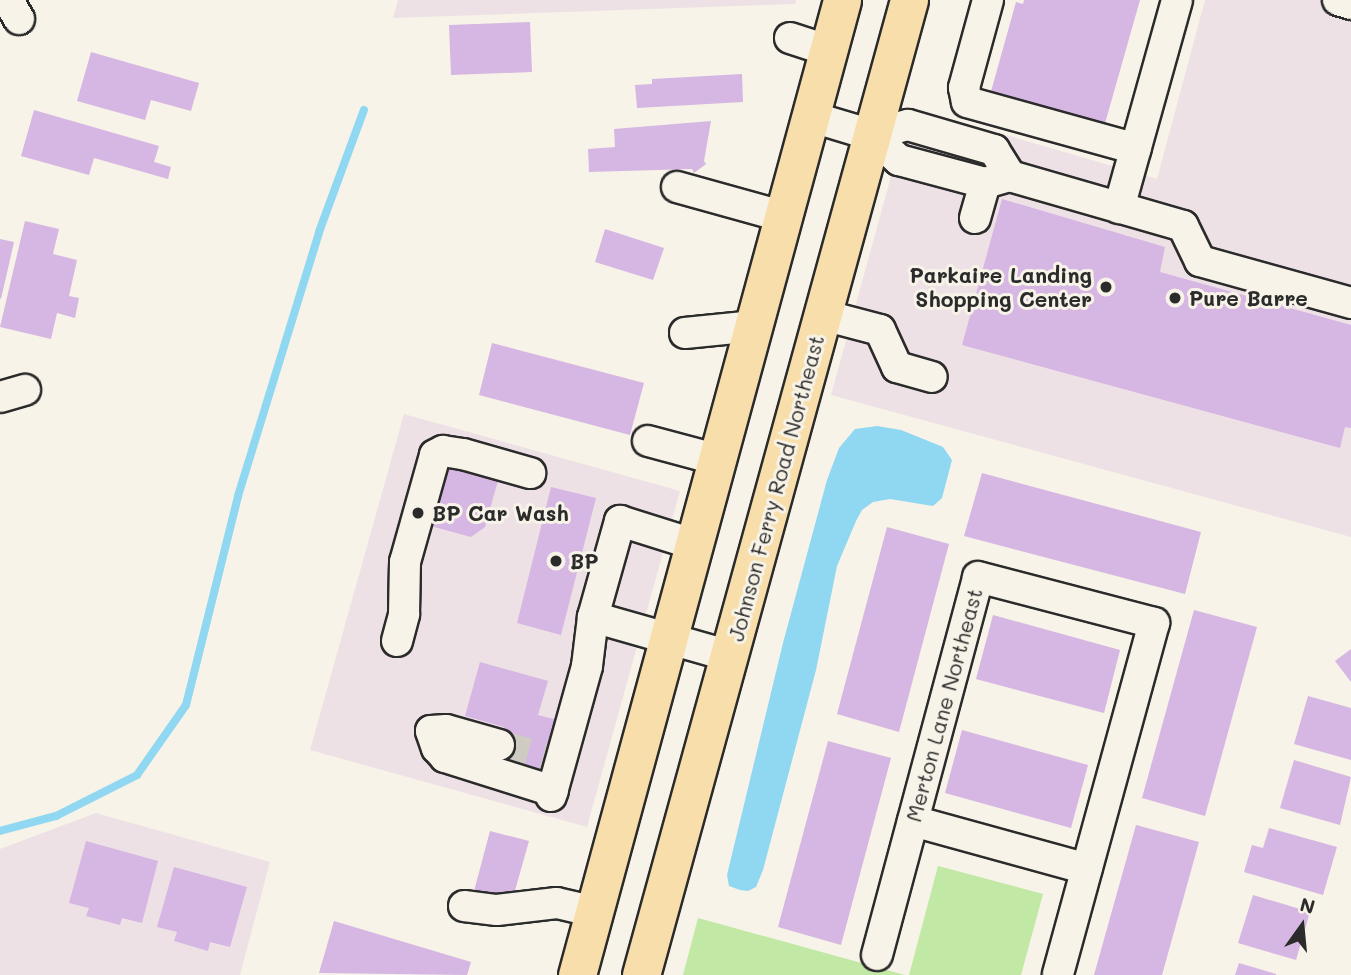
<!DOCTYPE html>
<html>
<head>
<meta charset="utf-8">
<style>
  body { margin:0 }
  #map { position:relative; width:1351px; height:975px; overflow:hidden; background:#f7f3e8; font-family:Mali,sans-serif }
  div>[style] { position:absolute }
  .built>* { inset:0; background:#ede1e6 }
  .green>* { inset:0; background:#c1e8a4 }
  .water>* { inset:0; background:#90d7f2 }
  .stream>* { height:8px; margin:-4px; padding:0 4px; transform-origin:4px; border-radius:4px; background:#90d7f2 }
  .building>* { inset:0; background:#d6b6e2 }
  .minor-tunnel>* { height:30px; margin-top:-15px; transform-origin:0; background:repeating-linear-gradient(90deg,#cecbc2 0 30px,transparent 0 45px) }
  .roads { filter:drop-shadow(2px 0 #2b2b2b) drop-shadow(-2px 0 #2b2b2b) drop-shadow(0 2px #2b2b2b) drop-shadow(0 -2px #2b2b2b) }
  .minor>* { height:30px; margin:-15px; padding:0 15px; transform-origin:15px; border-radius:15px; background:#f7f3e8 }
  .major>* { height:37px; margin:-18.5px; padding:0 18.5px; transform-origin:18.5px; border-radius:18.5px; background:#f8deab }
  .dots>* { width:19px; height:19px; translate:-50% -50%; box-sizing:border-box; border:4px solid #f7f3e8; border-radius:50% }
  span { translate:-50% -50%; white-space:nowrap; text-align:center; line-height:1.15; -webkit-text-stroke:6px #f7f3e8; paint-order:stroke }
  .poi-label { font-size:21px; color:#2b2b2b; font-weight:700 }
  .right { translate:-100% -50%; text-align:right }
  .left { translate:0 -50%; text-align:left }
  .street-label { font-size:21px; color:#2b2b2b }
  .north { position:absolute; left:1267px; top:891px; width:70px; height:70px; -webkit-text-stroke:5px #f7f3e8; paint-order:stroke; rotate:15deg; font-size:19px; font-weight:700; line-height:28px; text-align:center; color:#2b2b2b }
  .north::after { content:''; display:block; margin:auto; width:24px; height:32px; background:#2b2b2b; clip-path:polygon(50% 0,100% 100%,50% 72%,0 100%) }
</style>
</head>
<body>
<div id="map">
  <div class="built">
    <div style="clip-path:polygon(398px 0,796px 0,795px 4px,393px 18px)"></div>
    <div style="clip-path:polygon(1205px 0,1351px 0,1351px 537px,831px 395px,910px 107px,1157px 179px)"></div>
    <div style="clip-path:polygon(404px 414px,680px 491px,587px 827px,310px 750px)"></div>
    <div style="clip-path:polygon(96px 813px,270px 862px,240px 975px,0 975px,0 849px)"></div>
  </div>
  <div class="green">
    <div style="clip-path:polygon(938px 866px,1043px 894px,1021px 975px,909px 975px)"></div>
    <div style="clip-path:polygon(698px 918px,905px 975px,683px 975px)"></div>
  </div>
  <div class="water">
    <div style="clip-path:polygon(877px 426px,901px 430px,943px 447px,952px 460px,942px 498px,933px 506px,890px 499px,873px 502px,862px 510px,856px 521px,837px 566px,816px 670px,763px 870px,756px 887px,748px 891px,740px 890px,729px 886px,727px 875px,783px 643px,827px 480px,839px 448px,855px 429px)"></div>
  </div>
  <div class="stream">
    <div style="left:0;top:831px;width:58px;rotate:-15deg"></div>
    <div style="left:56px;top:816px;width:91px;rotate:-26.8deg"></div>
    <div style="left:137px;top:775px;width:85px;rotate:-55deg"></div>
    <div style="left:186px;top:705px;width:215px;rotate:-76deg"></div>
    <div style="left:238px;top:496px;width:276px;rotate:-72.9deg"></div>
    <div style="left:319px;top:232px;width:130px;rotate:-69.8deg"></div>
  </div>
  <div class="building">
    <div style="clip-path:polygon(1024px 0,1140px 0,1104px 127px,990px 95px,1016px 2px,1023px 4px)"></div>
    <div style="clip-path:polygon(530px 22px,532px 72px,451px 75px,449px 25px)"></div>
    <div style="clip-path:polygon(91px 52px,199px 83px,191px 111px,151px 100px,145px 120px,77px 101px)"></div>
    <div style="clip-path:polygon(742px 74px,743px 102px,637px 108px,635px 85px,652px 84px,652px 79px)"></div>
    <div style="clip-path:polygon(34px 110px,159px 146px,154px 162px,171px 167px,168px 179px,94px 158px,89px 175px,21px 156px)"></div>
    <div style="clip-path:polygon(711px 121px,704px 161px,706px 164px,694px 173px,692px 169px,589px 172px,588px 149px,615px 147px,614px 129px)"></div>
    <div style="clip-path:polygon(1002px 199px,1165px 247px,1160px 272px,1351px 325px,1351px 428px,1345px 427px,1340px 448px,962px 345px)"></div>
    <div style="clip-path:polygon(25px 221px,59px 229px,53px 254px,77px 260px,69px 296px,79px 298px,75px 318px,57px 313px,51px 339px,0 327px)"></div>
    <div style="clip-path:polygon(605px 229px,664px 248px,653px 280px,595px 262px)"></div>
    <div style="clip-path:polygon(0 239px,14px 242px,1px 299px,0 298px)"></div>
    <div style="clip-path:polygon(492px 343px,644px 383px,630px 435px,479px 395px)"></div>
    <div style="clip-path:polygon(444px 462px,499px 477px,485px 527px,471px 537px,427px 525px)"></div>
    <div style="clip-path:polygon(982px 473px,1201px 532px,1185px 594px,964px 536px)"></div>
    <div style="clip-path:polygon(551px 487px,596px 498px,561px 635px,517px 623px)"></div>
    <div style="clip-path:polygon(887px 527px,949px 544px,899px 732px,837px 714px)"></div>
    <div style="clip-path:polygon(1194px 610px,1257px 627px,1205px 816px,1142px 798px)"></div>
    <div style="clip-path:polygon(993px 615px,1120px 650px,1104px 713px,976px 679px)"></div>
    <div style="clip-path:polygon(1351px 649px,1351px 682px,1335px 661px)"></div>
    <div style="clip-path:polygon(480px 662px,548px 681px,538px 715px,558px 720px,542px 776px,494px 762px,504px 727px,465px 716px)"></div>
    <div style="clip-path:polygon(1308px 696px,1351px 708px,1351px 760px,1294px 744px)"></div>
    <div style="clip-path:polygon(962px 730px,1088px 765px,1071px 828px,945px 793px)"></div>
    <div style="clip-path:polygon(828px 741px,891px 758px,841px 945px,778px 927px)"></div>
    <div style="clip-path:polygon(1294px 760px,1351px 777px,1340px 825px,1280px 808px)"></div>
    <div style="clip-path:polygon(1136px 825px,1199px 842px,1162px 975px,1094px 975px)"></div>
    <div style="clip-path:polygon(1269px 828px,1337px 847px,1323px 895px,1244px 872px,1252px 845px,1263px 848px)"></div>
    <div style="clip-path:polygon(490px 831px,529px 841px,512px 901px,474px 891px)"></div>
    <div style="clip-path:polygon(86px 841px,158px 861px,142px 923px,122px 918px,120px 925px,86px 916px,89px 908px,69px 903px)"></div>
    <div style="clip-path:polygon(174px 867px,247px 887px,230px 947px,210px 942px,208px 951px,174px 941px,177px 932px,157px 927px)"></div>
    <div style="clip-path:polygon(1253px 895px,1310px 912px,1296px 960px,1238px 943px)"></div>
    <div style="clip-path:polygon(334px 921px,471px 962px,467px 975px,319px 973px)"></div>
    <div style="clip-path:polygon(1239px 963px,1276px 974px,1276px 975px,1235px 975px)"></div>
  </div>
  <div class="minor-tunnel">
    <div style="left:499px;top:745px;width:50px;rotate:15.2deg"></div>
  </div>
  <div class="roads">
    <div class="minor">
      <div style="left:8px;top:0;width:22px;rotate:60deg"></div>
      <div style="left:988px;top:0;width:91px;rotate:105.3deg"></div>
      <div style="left:964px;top:88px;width:14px;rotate:78deg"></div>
      <div style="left:967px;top:102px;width:175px;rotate:15.5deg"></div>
      <div style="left:1338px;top:0;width:14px;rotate:17deg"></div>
      <div style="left:790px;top:38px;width:42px;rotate:18deg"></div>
      <div style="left:812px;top:117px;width:63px;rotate:16.7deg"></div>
      <div style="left:872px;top:135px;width:37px;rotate:43deg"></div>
      <div style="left:899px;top:160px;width:89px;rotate:15deg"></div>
      <div style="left:985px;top:183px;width:26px;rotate:-16deg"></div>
      <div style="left:1010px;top:176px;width:180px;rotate:16.1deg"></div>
      <div style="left:1183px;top:226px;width:39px;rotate:64deg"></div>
      <div style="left:1200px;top:261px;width:157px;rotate:15.5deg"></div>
      <div style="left:872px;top:135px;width:37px;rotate:-16deg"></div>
      <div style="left:908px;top:125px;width:90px;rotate:16.2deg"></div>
      <div style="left:994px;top:150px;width:31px;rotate:58deg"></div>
      <div style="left:677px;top:187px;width:112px;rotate:15.5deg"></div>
      <div style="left:1119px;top:208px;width:216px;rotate:-74.4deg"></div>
      <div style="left:975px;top:218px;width:36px;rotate:-74deg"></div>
      <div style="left:823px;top:315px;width:59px;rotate:14.7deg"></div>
      <div style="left:880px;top:330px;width:41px;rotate:65.3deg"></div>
      <div style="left:897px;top:367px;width:36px;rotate:16deg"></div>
      <div style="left:685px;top:333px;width:70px;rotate:-5.7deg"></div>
      <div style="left:0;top:397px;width:26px;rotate:-16deg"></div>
      <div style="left:648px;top:441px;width:73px;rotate:15deg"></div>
      <div style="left:593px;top:617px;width:100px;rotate:-74.3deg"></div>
      <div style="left:620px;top:521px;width:80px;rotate:17.5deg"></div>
      <div style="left:397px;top:641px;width:28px;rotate:-75deg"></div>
      <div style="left:404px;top:614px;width:52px;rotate:-88.9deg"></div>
      <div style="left:405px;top:562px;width:111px;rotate:-74.3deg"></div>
      <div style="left:435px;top:455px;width:9px;rotate:-27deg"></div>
      <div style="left:443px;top:451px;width:20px;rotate:9deg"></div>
      <div style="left:463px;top:454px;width:70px;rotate:15.8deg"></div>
      <div style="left:499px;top:745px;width:55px;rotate:-164.2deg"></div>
      <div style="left:446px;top:730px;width:15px;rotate:176deg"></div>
      <div style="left:431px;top:731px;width:18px;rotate:71deg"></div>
      <div style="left:437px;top:748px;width:12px;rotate:48deg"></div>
      <div style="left:445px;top:757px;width:113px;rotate:17.5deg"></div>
      <div style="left:551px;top:796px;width:135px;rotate:-74.5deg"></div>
      <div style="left:587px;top:666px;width:49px;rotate:-83deg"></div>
      <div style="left:593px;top:617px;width:142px;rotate:15.9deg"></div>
      <div style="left:913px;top:821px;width:180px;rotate:15.4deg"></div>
      <div style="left:464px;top:906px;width:33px;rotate:7deg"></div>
      <div style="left:497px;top:910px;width:60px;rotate:-6.7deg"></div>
      <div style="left:557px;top:903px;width:39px;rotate:13deg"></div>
      <div style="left:877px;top:955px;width:391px;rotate:-75deg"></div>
      <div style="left:978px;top:577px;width:182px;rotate:14.6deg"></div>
      <div style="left:1154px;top:623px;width:365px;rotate:105.3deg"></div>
    </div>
    <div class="major">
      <div style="left:577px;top:975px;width:1010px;rotate:-74.79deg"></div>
      <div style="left:641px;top:975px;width:1011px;rotate:-74.63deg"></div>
    </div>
  </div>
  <div class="dots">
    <div style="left:1106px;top:287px;background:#2b2b2b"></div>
    <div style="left:1175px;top:298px;background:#2b2b2b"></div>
    <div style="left:418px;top:513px;background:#2b2b2b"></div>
    <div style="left:556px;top:561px;background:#2b2b2b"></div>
  </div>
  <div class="poi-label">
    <span class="right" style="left:1092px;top:287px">Parkaire Landing<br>Shopping Center</span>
    <span class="left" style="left:1189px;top:298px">Pure Barre</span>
    <span class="left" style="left:432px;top:513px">BP Car Wash</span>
    <span class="left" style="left:570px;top:561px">BP</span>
  </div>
  <div class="street-label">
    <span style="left:776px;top:488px;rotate:-75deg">Johnson Ferry Road Northeast</span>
    <span style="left:944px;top:705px;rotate:-75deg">Merton Lane Northeast</span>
  </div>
  <div class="north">N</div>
</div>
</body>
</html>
